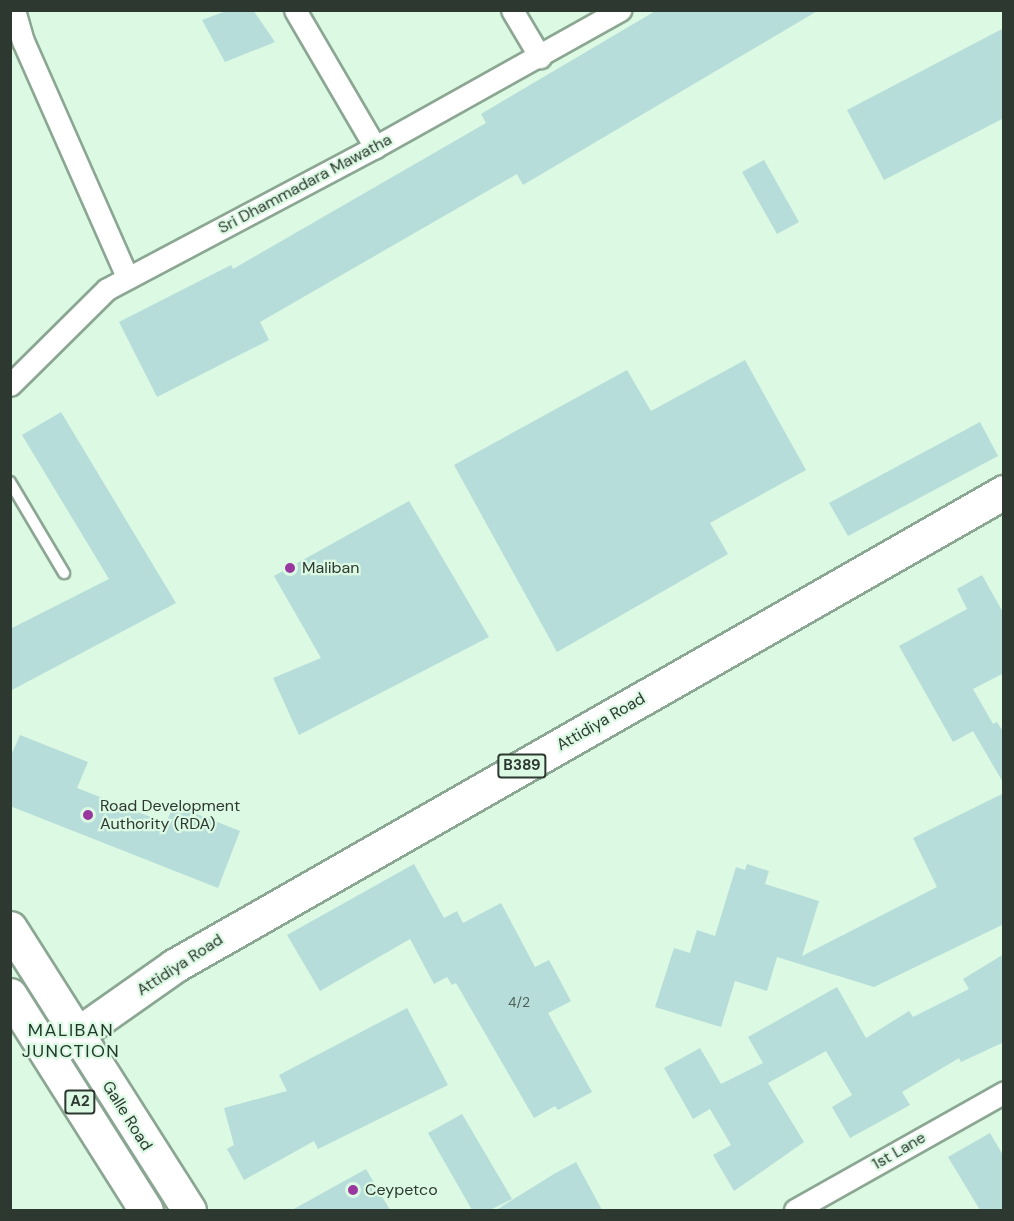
<!DOCTYPE html>
<html>
<head>
<meta charset="utf-8">
<style>
  body { margin:0 }
  #map { position:relative; width:1014px; height:1221px; overflow:hidden; background:#dbf9e3; font-family:"DM Sans",sans-serif }
  div>[style] { position:absolute }
  .building>* { inset:0; background:#b6ddd9 }
  .roads { filter:drop-shadow(2px 0 #8ba692) drop-shadow(-2px 0 #8ba692) drop-shadow(0 2px #8ba692) drop-shadow(0 -2px #8ba692) }
  .service>* { height:10px; margin:-5px; padding:0 5px; transform-origin:5px; border-radius:5px; background:#fff }
  .minor>* { height:21px; margin:-10.5px; padding:0 10.5px; transform-origin:10.5px; border-radius:10.5px; background:#fff }
  .primary>* { height:33px; margin:-16.5px; padding:0 16.5px; transform-origin:16.5px; border-radius:16.5px; background:#fff }
  .trunk>* { height:33px; margin:-16.5px; padding:0 16.5px; transform-origin:16.5px; border-radius:16.5px; background:#fff }
  .dots>* { width:16px; height:16px; translate:-50% -50%; box-sizing:border-box; border:3px solid #dbf9e3; border-radius:50% }
  span { translate:-50% -50%; white-space:nowrap; text-align:center; line-height:1.15; -webkit-text-stroke:4.5px #dbf9e3; paint-order:stroke }
  .number-label { font-size:14px; color:#4f615a }
  .number-label span { -webkit-text-stroke-width:0 }
  .shield-label span { padding:2px 4px; background:#dbf9e3; border:2px solid; border-radius:4px; -webkit-text-stroke-width:0 }
  .shield-label { font-size:15px; color:#2d3830; font-weight:700 }
  .street-label { font-size:16px; color:#2d3830 }
  .poi-label { font-size:16px; color:#2d3830 }
  .left { translate:0 -50%; text-align:left }
  .neighbourhood-label { font-size:18px; color:#1f3727; letter-spacing:1.5px }
  .frame { position:absolute; inset:0; border:12px solid #2d3830; pointer-events:none }
</style>
</head>
<body>
<div id="map">
  <div class="building">
    <div style="clip-path:polygon(229px 10px,253px 10px,275px 42px,225px 62px,202px 20px)"></div>
    <div style="clip-path:polygon(657px 10px,819px 10px,523px 185px,517px 174px,260px 322px,269px 340px,157px 397px,119px 322px,231px 265px,233px 269px,486px 123px,481px 114px)"></div>
    <div style="clip-path:polygon(1004px 28px,1004px 118px,884px 180px,847px 110px)"></div>
    <div style="clip-path:polygon(764px 160px,799px 222px,777px 234px,742px 172px)"></div>
    <div style="clip-path:polygon(745px 360px,806px 470px,710px 523px,728px 554px,557px 652px,454px 465px,627px 370px,651px 411px)"></div>
    <div style="clip-path:polygon(61px 412px,176px 603px,10px 691px,10px 629px,109px 579px,22px 435px)"></div>
    <div style="clip-path:polygon(980px 422px,998px 456px,848px 536px,829px 503px)"></div>
    <div style="clip-path:polygon(409px 501px,489px 637px,299px 735px,273px 678px,321px 658px,274px 576px)"></div>
    <div style="clip-path:polygon(982px 575px,1004px 614px,1004px 673px,973px 689px,993px 724px,997px 722px,1004px 733px,1004px 784px,973px 731px,953px 742px,899px 646px,967px 609px,957px 589px)"></div>
    <div style="clip-path:polygon(20px 735px,88px 762px,77px 788px,166px 823px,174px 805px,240px 831px,218px 888px,10px 806px,10px 758px)"></div>
    <div style="clip-path:polygon(1004px 793px,1004px 924px,874px 987px,777px 957px,767px 991px,735px 981px,721px 1027px,655px 1007px,674px 948px,690px 953px,697px 930px,715px 936px,736px 867px,745px 870px,747px 864px,769px 871px,765px 884px,819px 901px,802px 956px,937px 887px,913px 838px)"></div>
    <div style="clip-path:polygon(414px 864px,444px 918px,457px 911px,463px 923px,501px 903px,535px 967px,549px 960px,571px 1001px,548px 1013px,592px 1092px,558px 1110px,555px 1106px,534px 1118px,456px 983px,452px 985px,447px 977px,434px 984px,410px 939px,320px 991px,287px 935px)"></div>
    <div style="clip-path:polygon(1004px 954px,1004px 1042px,961px 1062px,959px 1058px,902px 1092px,910px 1105px,850px 1138px,832px 1107px,852px 1095px,826px 1051px,768px 1083px,804px 1142px,734px 1191px,713px 1155px,731px 1145px,710px 1109px,693px 1119px,664px 1068px,700px 1048px,721px 1084px,763px 1063px,748px 1037px,837px 987px,866px 1038px,909px 1011px,913px 1017px,969px 989px,963px 979px)"></div>
    <div style="clip-path:polygon(407px 1008px,448px 1085px,318px 1149px,314px 1141px,244px 1180px,227px 1149px,234px 1145px,224px 1108px,287px 1091px,279px 1075px)"></div>
    <div style="clip-path:polygon(462px 1114px,512px 1199px,490px 1210px,472px 1210px,428px 1133px)"></div>
    <div style="clip-path:polygon(990px 1133px,1004px 1157px,1004px 1210px,980px 1210px,948px 1157px)"></div>
    <div style="clip-path:polygon(576px 1162px,602px 1210px,496px 1210px,554px 1174px)"></div>
    <div style="clip-path:polygon(366px 1169px,390px 1210px,292px 1210px)"></div>
  </div>
  <div class="roads">
    <div class="service">
      <div style="left:10px;top:482px;width:106px;rotate:59.3deg"></div>
    </div>
    <div class="minor">
      <div style="left:14px;top:10px;width:32px;rotate:74deg"></div>
      <div style="left:23px;top:41px;width:258px;rotate:66.2deg"></div>
      <div style="left:295px;top:10px;width:159px;rotate:59.7deg"></div>
      <div style="left:512px;top:10px;width:55px;rotate:59.2deg"></div>
      <div style="left:10px;top:385px;width:136px;rotate:-44.7deg"></div>
      <div style="left:107px;top:289px;width:303px;rotate:-27.9deg"></div>
      <div style="left:375px;top:147px;width:281px;rotate:-29.2deg"></div>
      <div style="left:795px;top:1210px;width:240px;rotate:-29.4deg"></div>
    </div>
    <div class="primary">
      <div style="left:49px;top:1054px;width:153px;rotate:-35.1deg"></div>
      <div style="left:174px;top:966px;width:956px;rotate:-29.73deg"></div>
    </div>
    <div class="trunk">
      <div style="left:10px;top:928px;width:334px;rotate:57.6deg"></div>
      <div style="left:10px;top:995px;width:254px;rotate:57.7deg"></div>
    </div>
  </div>
  <div class="dots">
    <div style="left:290px;top:568px;background:#99379f"></div>
    <div style="left:88px;top:815px;background:#99379f"></div>
    <div style="left:353px;top:1190px;background:#99379f"></div>
  </div>
  <div class="number-label">
    <span style="left:519px;top:1002px">4/2</span>
  </div>
  <div class="shield-label">
    <span style="left:522px;top:766px">B389</span>
    <span style="left:80px;top:1102px">A2</span>
  </div>
  <div class="street-label">
    <span style="left:305px;top:184px;rotate:-28deg">Sri Dhammadara Mawatha</span>
    <span style="left:601px;top:722px;rotate:-30deg">Attidiya Road</span>
    <span style="left:180px;top:965px;rotate:-33deg">Attidiya Road</span>
    <span style="left:127px;top:1116px;rotate:58deg">Galle Road</span>
    <span style="left:899px;top:1151px;rotate:-30deg">1st Lane</span>
  </div>
  <div class="poi-label">
    <span class="left" style="left:302px;top:568px">Maliban</span>
    <span class="left" style="left:100px;top:815px">Road Development<br>Authority (RDA)</span>
    <span class="left" style="left:365px;top:1190px">Ceypetco</span>
  </div>
  <div class="neighbourhood-label">
    <span style="left:71px;top:1041px">MALIBAN<br>JUNCTION</span>
  </div>
  <div class="frame"></div>
</div>
</body>
</html>
